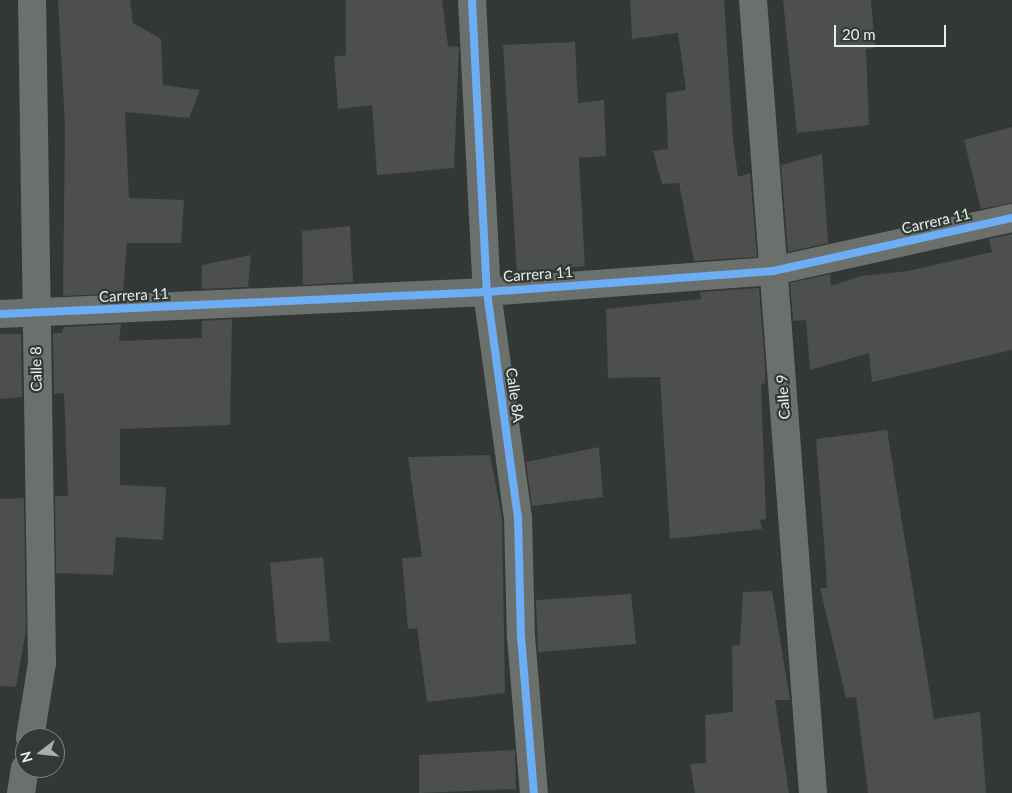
<!DOCTYPE html>
<html>
<head>
<meta charset="utf-8">
<style>
  body { margin:0 }
  #map { position:relative; width:1012px; height:793px; overflow:hidden; background:#333835; font-family:Lato,sans-serif }
  div>[style] { position:absolute }
  .building>* { inset:0; background:#4c4f4c }
  .minor>* { height:28px; margin:-14px; padding:0 14px; transform-origin:14px; border-radius:14px; background:#6c706d }
  .cycleway>* { height:8px; margin:-4px; padding:0 4px; transform-origin:4px; border-radius:4px; background:#6dadf4 }
  span { translate:-50% -50%; white-space:nowrap; text-align:center; line-height:1.15; -webkit-text-stroke:4.5px #313a35; paint-order:stroke }
  .street-label { font-size:15px; color:#e9eeea }
  .north { position:absolute; left:15px; top:728px; width:50px; height:50px; box-sizing:border-box; background:#313a35; border:1px solid #7b827d; border-radius:50%; rotate:254deg; font-size:14px; font-weight:700; line-height:20px; text-align:center; color:#e9eeea }
  .north::after { content:''; display:block; margin:auto; width:18px; height:22px; background:#a9aeab; clip-path:polygon(50% 0,100% 100%,50% 72%,0 100%) }
  .scale { position:absolute; left:834px; top:25px; width:112px; height:22px; box-sizing:border-box; border:2px solid #e9eeea; border-top:0; padding-left:6px; font-size:15px; line-height:18px; white-space:nowrap; color:#e9eeea; -webkit-text-stroke:4px #313a35; paint-order:stroke }
</style>
</head>
<body>
<div id="map">
  <div class="building">
    <div style="clip-path:polygon(58px 0,130px 0,133px 23px,161px 39px,163px 85px,200px 90px,189px 118px,125px 112px,129px 198px,184px 200px,181px 243px,127px 243px,123px 293px,63px 296px,65px 125px)"></div>
    <div style="clip-path:polygon(346px 0,442px 0,448px 46px,459px 47px,454px 168px,377px 175px,372px 105px,338px 109px,334px 57px,346px 55px)"></div>
    <div style="clip-path:polygon(630px 0,724px 0,733px 139px,738px 177px,750px 173px,757px 257px,694px 261px,679px 183px,662px 184px,653px 151px,668px 149px,666px 93px,686px 90px,678px 33px,632px 39px)"></div>
    <div style="clip-path:polygon(783px 0,871px 0,875px 48px,866px 49px,869px 125px,797px 133px)"></div>
    <div style="clip-path:polygon(575px 42px,578px 103px,604px 100px,606px 156px,579px 158px,585px 266px,517px 274px,503px 45px)"></div>
    <div style="clip-path:polygon(1012px 127px,1012px 203px,981px 209px,964px 140px)"></div>
    <div style="clip-path:polygon(822px 154px,828px 243px,788px 252px,781px 165px)"></div>
    <div style="clip-path:polygon(350px 226px,353px 282px,303px 285px,302px 231px)"></div>
    <div style="clip-path:polygon(1012px 234px,1012px 350px,872px 382px,869px 353px,810px 370px,806px 320px,793px 321px,790px 283px,830px 274px,831px 286px,861px 276px,908px 271px,992px 252px,989px 239px)"></div>
    <div style="clip-path:polygon(251px 255px,248px 287px,202px 289px,202px 265px)"></div>
    <div style="clip-path:polygon(759px 288px,765px 364px,765px 383px,761px 384px,766px 519px,760px 520px,762px 529px,670px 539px,660px 377px,608px 378px,606px 309px,701px 299px,700px 292px)"></div>
    <div style="clip-path:polygon(232px 319px,230px 425px,120px 429px,120px 485px,166px 487px,163px 540px,116px 537px,113px 575px,56px 573px,55px 496px,68px 496px,64px 393px,54px 394px,53px 333px,62px 333px,64px 327px,121px 324px,119px 341px,202px 338px,202px 321px)"></div>
    <div style="clip-path:polygon(0 334px,21px 334px,22px 397px,0 399px)"></div>
    <div style="clip-path:polygon(887px 430px,934px 719px,980px 712px,986px 793px,868px 793px,856px 697px,846px 698px,820px 588px,827px 588px,826px 569px,816px 439px)"></div>
    <div style="clip-path:polygon(599px 447px,603px 497px,532px 506px,526px 462px)"></div>
    <div style="clip-path:polygon(490px 455px,502px 518px,505px 693px,427px 702px,417px 628px,408px 629px,402px 558px,422px 557px,408px 457px)"></div>
    <div style="clip-path:polygon(24px 498px,26px 630px,16px 687px,0 686px,0 499px)"></div>
    <div style="clip-path:polygon(323px 557px,330px 641px,277px 643px,270px 563px)"></div>
    <div style="clip-path:polygon(772px 591px,790px 700px,775px 700px,789px 793px,695px 793px,690px 764px,706px 763px,705px 715px,733px 712px,732px 646px,740px 645px,743px 592px)"></div>
    <div style="clip-path:polygon(631px 594px,636px 644px,538px 652px,536px 600px)"></div>
    <div style="clip-path:polygon(515px 750px,516px 789px,419px 793px,419px 755px)"></div>
  </div>
  <div class="minor">
    <div style="left:472px;top:0;width:292px;rotate:87.1deg"></div>
    <div style="left:487px;top:292px;width:227px;rotate:82.2deg"></div>
    <div style="left:518px;top:517px;width:119px;rotate:88.6deg"></div>
    <div style="left:521px;top:636px;width:158px;rotate:85.3deg"></div>
    <div style="left:753px;top:0;width:795px;rotate:85.67deg"></div>
    <div style="left:0;top:314px;width:487px;rotate:-2.6deg"></div>
    <div style="left:487px;top:292px;width:287px;rotate:-4.2deg"></div>
    <div style="left:773px;top:271px;width:245px;rotate:-12.5deg"></div>
    <div style="left:30px;top:738px;width:76px;rotate:-80.9deg"></div>
    <div style="left:42px;top:663px;width:663px;rotate:-90.86deg"></div>
    <div style="left:21px;top:793px;width:25px;rotate:-81deg"></div>
  </div>
  <div class="cycleway">
    <div style="left:472px;top:0;width:292px;rotate:87.1deg"></div>
    <div style="left:487px;top:292px;width:227px;rotate:82.2deg"></div>
    <div style="left:518px;top:517px;width:119px;rotate:88.6deg"></div>
    <div style="left:521px;top:636px;width:158px;rotate:85.3deg"></div>
    <div style="left:0;top:314px;width:487px;rotate:-2.6deg"></div>
    <div style="left:487px;top:292px;width:287px;rotate:-4.2deg"></div>
    <div style="left:773px;top:271px;width:245px;rotate:-12.5deg"></div>
  </div>
  <div class="street-label">
    <span style="left:936px;top:221px;rotate:-13deg">Carrera 11</span>
    <span style="left:538px;top:274px;rotate:-4deg">Carrera 11</span>
    <span style="left:134px;top:295px;rotate:-3deg">Carrera 11</span>
    <span style="left:36px;top:369px;rotate:-91deg">Calle 8</span>
    <span style="left:515px;top:395px;rotate:82deg">Calle 8A</span>
    <span style="left:783px;top:397px;rotate:-94deg">Calle 9</span>
  </div>
  <div class="north">N</div>
  <div class="scale">20 m</div>
</div>
</body>
</html>
